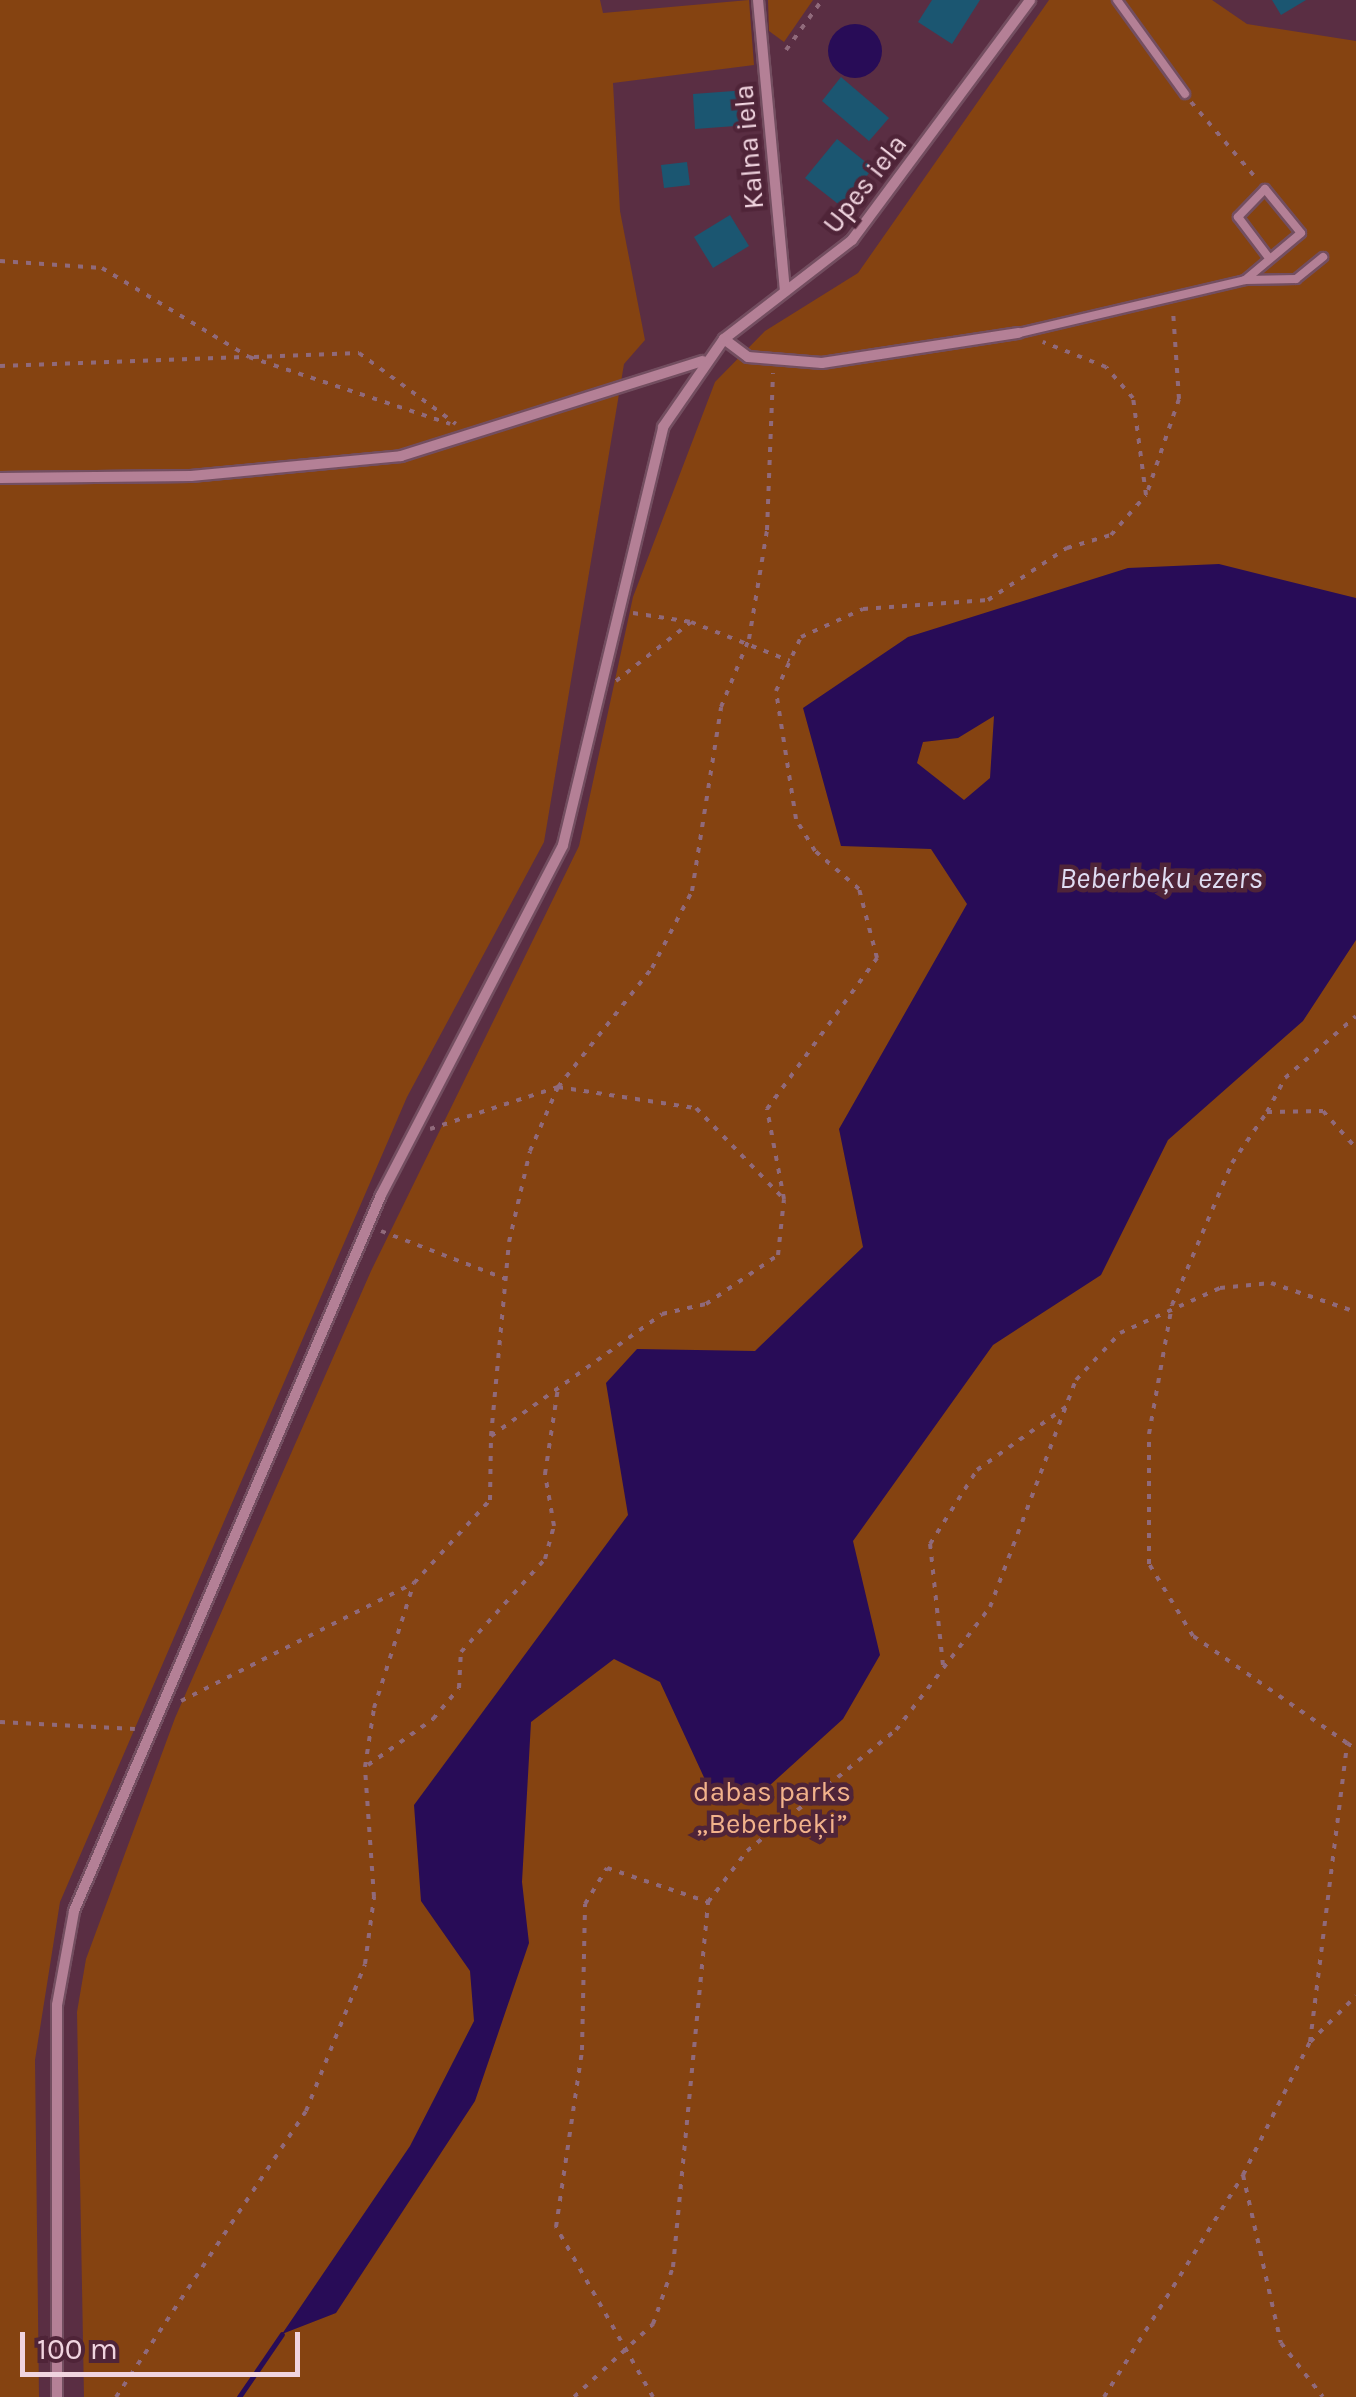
<!DOCTYPE html>
<html>
<head>
<meta charset="utf-8">
<style>
  body { margin:0 }
  #map { position:relative; width:1356px; height:2397px; overflow:hidden; background:#5a2e43; font-family:Karla,sans-serif }
  div>[style] { position:absolute }
  .green>* { inset:0; background:#854311 }
  .water>* { inset:0; background:#280c57 }
  .round { border-radius:50% }
  .stream>* { height:5px; margin:-2.5px; padding:0 2.5px; transform-origin:2.5px; border-radius:2.5px; background:#280c57 }
  .building>* { inset:0; background:#1b5671 }
  .path>* { height:4px; margin-top:-2px; transform-origin:0; background:repeating-linear-gradient(90deg,#906a7b 0 5px,transparent 0 13px) }
  .roads { filter:drop-shadow(2px 0 #734e60) drop-shadow(-2px 0 #734e60) drop-shadow(0 2px #734e60) drop-shadow(0 -2px #734e60) }
  .lane>* { height:8px; margin:-4px; padding:0 4px; transform-origin:4px; border-radius:4px; background:#b48096 }
  .street>* { height:10px; margin:-5px; padding:0 5px; transform-origin:5px; border-radius:5px; background:#b48096 }
  span { translate:-50% -50%; white-space:nowrap; text-align:center; line-height:1.15; -webkit-text-stroke:9px #4f2438; paint-order:stroke }
  .street-label { font-size:28px; color:#f0d4df }
  .park-label { font-size:28px; color:#f2b28b }
  .water-label { font-size:30px; color:#dfdcf2; font-style:italic }
  .scale { position:absolute; left:20px; top:2332px; width:280px; height:45px; box-sizing:border-box; border:5px solid #f0d4df; border-top:0; padding-left:12px; font-size:30px; line-height:35px; white-space:nowrap; color:#f0d4df; -webkit-text-stroke:8px #4f2438; paint-order:stroke }
</style>
</head>
<body>
<div id="map">
  <div class="green">
    <div style="clip-path:polygon(0 0,600px 0,603px 13px,749px 0,754px 65px,613px 83px,620px 211px,645px 340px,624px 364px,544px 842px,407px 1097px,60px 1902px,35px 2060px,39px 2397px,0 2397px)"></div>
    <div style="clip-path:polygon(768px 0,813px 0,784px 42px,769px 31px)"></div>
    <div style="clip-path:polygon(1049px 0,1212px 0,1247px 24px,1356px 41px,1356px 2397px,84px 2397px,77px 2012px,86px 1959px,175px 1718px,371px 1271px,579px 846px,633px 597px,715px 382px,765px 331px,858px 273px)"></div>
  </div>
  <div class="water">
    <div class="round" style="left:828px;top:24px;width:54px;height:54px"></div>
    <div style="clip-path:polygon(evenodd,1219px 564px,1356px 598px,1356px 940px,1303px 1021px,1168px 1140px,1101px 1275px,993px 1345px,853px 1541px,880px 1655px,843px 1719px,769px 1786px,708px 1786px,660px 1682px,614px 1659px,531px 1722px,522px 1882px,529px 1943px,475px 2101px,336px 2313px,282px 2334px,410px 2146px,474px 2021px,470px 1971px,421px 1901px,414px 1805px,628px 1515px,606px 1383px,637px 1349px,755px 1351px,863px 1247px,839px 1129px,967px 904px,931px 849px,841px 846px,803px 708px,908px 637px,1128px 568px,1219px 564px,994px 716px,990px 778px,964px 800px,917px 763px,923px 742px,958px 738px,994px 716px)"></div>
  </div>
  <div class="stream">
    <div style="left:239px;top:2397px;width:76px;rotate:-55.7deg"></div>
  </div>
  <div class="building">
    <div style="clip-path:polygon(932px 0,980px 0,952px 44px,918px 22px)"></div>
    <div style="clip-path:polygon(1272px 0,1306px 0,1281px 15px)"></div>
    <div style="clip-path:polygon(841px 77px,889px 118px,869px 141px,822px 101px)"></div>
    <div style="clip-path:polygon(747px 90px,749px 125px,695px 129px,693px 94px)"></div>
    <div style="clip-path:polygon(837px 139px,873px 168px,842px 207px,805px 178px)"></div>
    <div style="clip-path:polygon(687px 162px,690px 185px,664px 188px,661px 165px)"></div>
    <div style="clip-path:polygon(730px 215px,749px 246px,713px 268px,694px 237px)"></div>
  </div>
  <div class="path">
    <div style="left:786px;top:50px;width:62px;rotate:-54.2deg"></div>
    <div style="left:1191px;top:102px;width:100px;rotate:49.5deg"></div>
    <div style="left:0;top:261px;width:102px;rotate:3.9deg"></div>
    <div style="left:102px;top:268px;width:172px;rotate:31.2deg"></div>
    <div style="left:249px;top:357px;width:212px;rotate:18.4deg"></div>
    <div style="left:254px;top:357px;width:105px;rotate:-2.2deg"></div>
    <div style="left:359px;top:353px;width:120px;rotate:36.2deg"></div>
    <div style="left:0;top:366px;width:244px;rotate:-2.1deg"></div>
    <div style="left:1148px;top:490px;width:96px;rotate:-71.2deg"></div>
    <div style="left:1179px;top:399px;width:88px;rotate:-93.9deg"></div>
    <div style="left:633px;top:613px;width:59px;rotate:8.8deg"></div>
    <div style="left:691px;top:622px;width:106px;rotate:21.5deg"></div>
    <div style="left:616px;top:681px;width:95px;rotate:-38.2deg"></div>
    <div style="left:1267px;top:1112px;width:38px;rotate:-62deg"></div>
    <div style="left:1285px;top:1078px;width:94px;rotate:-41.1deg"></div>
    <div style="left:430px;top:1129px;width:135px;rotate:-18.2deg"></div>
    <div style="left:558px;top:1087px;width:140px;rotate:8.7deg"></div>
    <div style="left:696px;top:1108px;width:127px;rotate:46deg"></div>
    <div style="left:784px;top:1199px;width:92px;rotate:-100.7deg"></div>
    <div style="left:767px;top:1109px;width:187px;rotate:-53.9deg"></div>
    <div style="left:877px;top:958px;width:71px;rotate:-104.6deg"></div>
    <div style="left:859px;top:889px;width:58px;rotate:-139.2deg"></div>
    <div style="left:815px;top:851px;width:37px;rotate:-121deg"></div>
    <div style="left:796px;top:819px;width:130px;rotate:-98.9deg"></div>
    <div style="left:776px;top:691px;width:60px;rotate:-65.2deg"></div>
    <div style="left:801px;top:637px;width:68px;rotate:-24.3deg"></div>
    <div style="left:863px;top:609px;width:125px;rotate:-4.1deg"></div>
    <div style="left:988px;top:600px;width:95px;rotate:-33.4deg"></div>
    <div style="left:1067px;top:548px;width:46px;rotate:-16.5deg"></div>
    <div style="left:1111px;top:535px;width:53px;rotate:-48.8deg"></div>
    <div style="left:1146px;top:495px;width:98px;rotate:-97.6deg"></div>
    <div style="left:1133px;top:398px;width:41px;rotate:-131.1deg"></div>
    <div style="left:1106px;top:367px;width:68px;rotate:-158.4deg"></div>
    <div style="left:381px;top:1231px;width:134px;rotate:21deg"></div>
    <div style="left:491px;top:1436px;width:195px;rotate:-84.7deg"></div>
    <div style="left:509px;top:1242px;width:93px;rotate:-77deg"></div>
    <div style="left:530px;top:1151px;width:70px;rotate:-66.4deg"></div>
    <div style="left:558px;top:1087px;width:152px;rotate:-51.7deg"></div>
    <div style="left:652px;top:968px;width:87px;rotate:-62.5deg"></div>
    <div style="left:692px;top:891px;width:186px;rotate:-81deg"></div>
    <div style="left:721px;top:707px;width:74px;rotate:-67.6deg"></div>
    <div style="left:749px;top:639px;width:110px;rotate:-80.6deg"></div>
    <div style="left:767px;top:530px;width:157px;rotate:-87.8deg"></div>
    <div style="left:943px;top:1665px;width:122px;rotate:-96.1deg"></div>
    <div style="left:930px;top:1544px;width:88px;rotate:-57.6deg"></div>
    <div style="left:977px;top:1470px;width:110px;rotate:-35.4deg"></div>
    <div style="left:181px;top:1701px;width:261px;rotate:-26.9deg"></div>
    <div style="left:414px;top:1583px;width:113px;rotate:-47.5deg"></div>
    <div style="left:490px;top:1500px;width:64px;rotate:-89.1deg"></div>
    <div style="left:491px;top:1436px;width:210px;rotate:-35.5deg"></div>
    <div style="left:662px;top:1314px;width:45px;rotate:-12.8deg"></div>
    <div style="left:706px;top:1304px;width:87px;rotate:-34.2deg"></div>
    <div style="left:778px;top:1255px;width:56px;rotate:-83.9deg"></div>
    <div style="left:0;top:1722px;width:135px;rotate:3deg"></div>
    <div style="left:1347px;top:1743px;width:11px;rotate:34deg"></div>
    <div style="left:368px;top:1765px;width:80px;rotate:-35.3deg"></div>
    <div style="left:433px;top:1719px;width:40px;rotate:-50deg"></div>
    <div style="left:459px;top:1688px;width:36px;rotate:-87deg"></div>
    <div style="left:461px;top:1652px;width:125px;rotate:-47.9deg"></div>
    <div style="left:545px;top:1559px;width:34px;rotate:-75deg"></div>
    <div style="left:554px;top:1526px;width:53px;rotate:-99.8deg"></div>
    <div style="left:545px;top:1474px;width:87px;rotate:-81.4deg"></div>
    <div style="left:1310px;top:2042px;width:65px;rotate:-45deg"></div>
    <div style="left:1243px;top:2175px;width:172px;rotate:77.3deg"></div>
    <div style="left:1281px;top:2343px;width:68px;rotate:52.1deg"></div>
    <div style="left:116px;top:2397px;width:343px;rotate:-56.4deg"></div>
    <div style="left:306px;top:2111px;width:158px;rotate:-68.1deg"></div>
    <div style="left:365px;top:1964px;width:68px;rotate:-82.3deg"></div>
    <div style="left:374px;top:1897px;width:130px;rotate:-94deg"></div>
    <div style="left:365px;top:1767px;width:60px;rotate:-81.3deg"></div>
    <div style="left:374px;top:1708px;width:131px;rotate:-72.3deg"></div>
    <div style="left:574px;top:2397px;width:108px;rotate:-42.7deg"></div>
    <div style="left:653px;top:2324px;width:60px;rotate:-70.7deg"></div>
    <div style="left:673px;top:2267px;width:367px;rotate:-84.5deg"></div>
    <div style="left:708px;top:1902px;width:64px;rotate:-52.6deg"></div>
    <div style="left:747px;top:1851px;width:192px;rotate:-39.1deg"></div>
    <div style="left:896px;top:1730px;width:155px;rotate:-52.6deg"></div>
    <div style="left:990px;top:1607px;width:243px;rotate:-69.3deg"></div>
    <div style="left:1076px;top:1380px;width:64px;rotate:-46.9deg"></div>
    <div style="left:1120px;top:1333px;width:110px;rotate:-24.2deg"></div>
    <div style="left:1220px;top:1288px;width:51px;rotate:-5.6deg"></div>
    <div style="left:1271px;top:1283px;width:90px;rotate:18.8deg"></div>
    <div style="left:653px;top:2397px;width:196px;rotate:-119.7deg"></div>
    <div style="left:556px;top:2227px;width:179px;rotate:-81.6deg"></div>
    <div style="left:582px;top:2050px;width:146px;rotate:-88.8deg"></div>
    <div style="left:585px;top:1904px;width:42px;rotate:-58.6deg"></div>
    <div style="left:607px;top:1868px;width:107px;rotate:18.6deg"></div>
    <div style="left:1104px;top:2397px;width:262px;rotate:-57.9deg"></div>
    <div style="left:1243px;top:2175px;width:149px;rotate:-63.3deg"></div>
    <div style="left:1310px;top:2042px;width:301px;rotate:-82.9deg"></div>
    <div style="left:1347px;top:1743px;width:188px;rotate:-145.2deg"></div>
    <div style="left:1193px;top:1636px;width:84px;rotate:-121.4deg"></div>
    <div style="left:1149px;top:1564px;width:130px;rotate:-90deg"></div>
    <div style="left:1149px;top:1434px;width:131px;rotate:-79.9deg"></div>
    <div style="left:1172px;top:1305px;width:154px;rotate:-67.1deg"></div>
    <div style="left:1232px;top:1163px;width:62px;rotate:-55.5deg"></div>
    <div style="left:1267px;top:1112px;width:56px;rotate:-1deg"></div>
    <div style="left:1323px;top:1111px;width:50px;rotate:48.3deg"></div>
  </div>
  <div class="roads">
    <div class="lane">
      <div style="left:1117px;top:0;width:116px;rotate:54.1deg"></div>
      <div style="left:1245px;top:280px;width:73px;rotate:-40deg"></div>
      <div style="left:1301px;top:233px;width:57px;rotate:-129.3deg"></div>
      <div style="left:1265px;top:189px;width:39px;rotate:134deg"></div>
      <div style="left:1238px;top:217px;width:51px;rotate:52.9deg"></div>
      <div style="left:1019px;top:333px;width:232px;rotate:-13.2deg"></div>
      <div style="left:1245px;top:280px;width:51px;rotate:-1.1deg"></div>
      <div style="left:1296px;top:279px;width:35px;rotate:-39deg"></div>
    </div>
    <div class="street">
      <div style="left:758px;top:0;width:292px;rotate:84.7deg"></div>
      <div style="left:724px;top:339px;width:30px;rotate:37deg"></div>
      <div style="left:748px;top:357px;width:74px;rotate:4.6deg"></div>
      <div style="left:822px;top:363px;width:199px;rotate:-8.7deg"></div>
      <div style="left:0;top:478px;width:191px;rotate:-0.6deg"></div>
      <div style="left:191px;top:476px;width:211px;rotate:-5.4deg"></div>
      <div style="left:401px;top:456px;width:316px;rotate:-17.5deg"></div>
      <div style="left:57px;top:2397px;width:392px;rotate:-90deg"></div>
      <div style="left:57px;top:2005px;width:96px;rotate:-79.7deg"></div>
      <div style="left:74px;top:1911px;width:779px;rotate:-66.79deg"></div>
      <div style="left:381px;top:1195px;width:394px;rotate:-62.5deg"></div>
      <div style="left:563px;top:845px;width:430px;rotate:-76.5deg"></div>
      <div style="left:663px;top:427px;width:107px;rotate:-55.3deg"></div>
      <div style="left:724px;top:339px;width:162px;rotate:-37.7deg"></div>
      <div style="left:852px;top:240px;width:299px;rotate:-53.4deg"></div>
    </div>
  </div>
  <div class="street-label">
    <span style="left:749px;top:147px;rotate:-95deg">Kalna iela</span>
    <span style="left:865px;top:184px;rotate:-52deg">Upes iela</span>
  </div>
  <div class="park-label">
    <span style="left:772px;top:1808px">dabas parks<br>„Beberbeķi”</span>
  </div>
  <div class="water-label">
    <span style="left:1161px;top:878px">Beberbeķu ezers</span>
  </div>
  <div class="scale">100 m</div>
</div>
</body>
</html>
